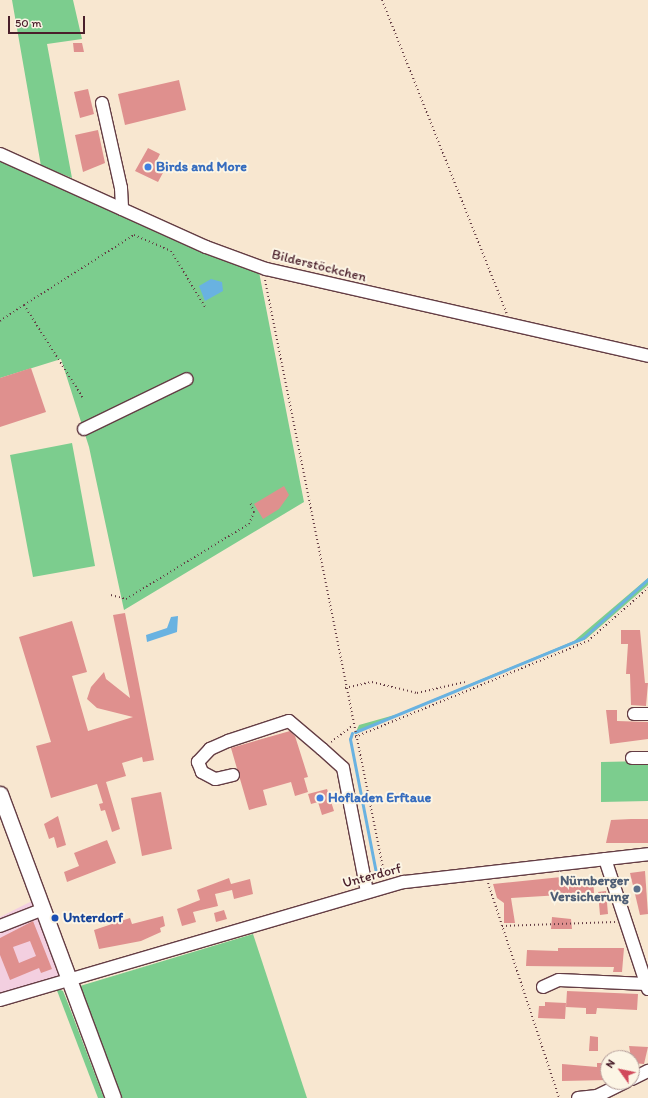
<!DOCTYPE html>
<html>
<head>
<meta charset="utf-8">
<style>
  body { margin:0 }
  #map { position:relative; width:648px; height:1098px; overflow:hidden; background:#f8e7d0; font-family:Itim,sans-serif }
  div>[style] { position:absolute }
  .built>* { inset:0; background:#f3cfe0 }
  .green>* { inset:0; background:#7ccd8e }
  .water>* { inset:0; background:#69b2e1 }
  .stream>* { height:3px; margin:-1.5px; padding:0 1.5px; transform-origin:1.5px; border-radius:1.5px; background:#69b2e1 }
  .building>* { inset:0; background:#df908e }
  .path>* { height:2px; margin-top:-1px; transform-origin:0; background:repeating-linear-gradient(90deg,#643d44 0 1px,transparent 0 4px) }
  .roads { filter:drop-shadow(1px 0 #643d44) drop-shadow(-1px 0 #643d44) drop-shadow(0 1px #643d44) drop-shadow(0 -1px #643d44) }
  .minor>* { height:12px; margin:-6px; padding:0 6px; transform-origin:6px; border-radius:6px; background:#fff }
  .major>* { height:15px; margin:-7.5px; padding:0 7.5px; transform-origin:7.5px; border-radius:7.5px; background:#fff }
  .dots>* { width:11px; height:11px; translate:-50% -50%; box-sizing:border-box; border:2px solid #fcf5e5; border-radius:50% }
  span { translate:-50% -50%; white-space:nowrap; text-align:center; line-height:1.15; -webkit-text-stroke:4px #fcf5e5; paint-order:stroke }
  .shop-label { font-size:14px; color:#366cbe; font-weight:700 }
  .left { translate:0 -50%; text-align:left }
  .street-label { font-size:14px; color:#4a1f2b }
  .service-label { font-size:14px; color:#4e5e75; font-weight:700 }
  .right { translate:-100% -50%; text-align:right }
  .transit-label { font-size:14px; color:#164399; font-weight:700 }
  .north { position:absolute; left:600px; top:1050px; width:40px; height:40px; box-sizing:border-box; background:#fcf5e5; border:1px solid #b59f9b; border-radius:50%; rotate:303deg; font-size:11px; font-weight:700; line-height:16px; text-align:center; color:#4a1f2b }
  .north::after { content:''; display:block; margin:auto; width:14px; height:18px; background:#d1495b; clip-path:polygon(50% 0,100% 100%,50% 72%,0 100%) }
  .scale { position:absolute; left:8px; top:16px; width:77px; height:18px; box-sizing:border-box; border:2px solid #4a1f2b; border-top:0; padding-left:5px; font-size:12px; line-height:14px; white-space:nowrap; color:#4a1f2b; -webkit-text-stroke:3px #fcf5e5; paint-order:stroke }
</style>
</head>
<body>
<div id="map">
  <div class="built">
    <div style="clip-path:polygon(32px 901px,59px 976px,0 995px,0 917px)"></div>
  </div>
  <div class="green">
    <div style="clip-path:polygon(12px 0,73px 0,82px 39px,47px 44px,72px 178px,41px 166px)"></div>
    <div style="clip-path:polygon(0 161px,210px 255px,259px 272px,304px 502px,124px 610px,89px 447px,61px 359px,0 378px)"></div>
    <div style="clip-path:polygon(72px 443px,95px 566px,33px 577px,10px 455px)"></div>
    <div style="clip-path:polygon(648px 578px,648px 585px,586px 639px,356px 732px,359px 725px,398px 714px,574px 641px)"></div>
    <div style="clip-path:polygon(648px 761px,648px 801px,601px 802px,601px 762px)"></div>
    <div style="clip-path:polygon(253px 934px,307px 1098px,122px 1098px,80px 986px)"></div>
    <div style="clip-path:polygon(56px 988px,63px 991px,69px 1006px,104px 1098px,98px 1098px)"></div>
  </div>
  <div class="water">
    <div style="clip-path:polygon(211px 279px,222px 282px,223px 291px,205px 301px,199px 286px)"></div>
    <div style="clip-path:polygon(178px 616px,177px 632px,147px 642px,146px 635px,167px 628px,171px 617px)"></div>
  </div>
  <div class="stream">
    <div style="left:355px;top:732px;width:247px;rotate:-22.4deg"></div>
    <div style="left:583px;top:638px;width:88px;rotate:-42.2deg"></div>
    <div style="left:352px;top:733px;width:6px;rotate:108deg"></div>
    <div style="left:350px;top:739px;width:136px;rotate:79deg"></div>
  </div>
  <div class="building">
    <div style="clip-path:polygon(73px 43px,82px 43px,84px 52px,74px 52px)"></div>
    <div style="clip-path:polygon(179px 80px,186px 110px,125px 125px,118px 94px)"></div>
    <div style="clip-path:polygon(88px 89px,94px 114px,80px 118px,74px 92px)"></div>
    <div style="clip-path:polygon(98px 130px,105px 163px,83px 172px,75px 135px)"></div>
    <div style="clip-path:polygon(148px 148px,160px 154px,155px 164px,165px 169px,158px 182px,135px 171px)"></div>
    <div style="clip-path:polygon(31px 368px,46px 412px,0 427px,0 378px)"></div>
    <div style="clip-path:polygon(284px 486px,289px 495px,279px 509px,263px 519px,254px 504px)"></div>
    <div style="clip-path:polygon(125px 613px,154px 760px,143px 762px,142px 757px,122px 763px,126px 776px,106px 782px,120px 829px,112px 832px,105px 810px,101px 811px,99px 804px,103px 803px,97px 784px,51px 798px,36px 746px,51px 742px,19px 637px,72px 621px,87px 672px,72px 676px,88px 731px,133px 717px,97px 708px,87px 699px,91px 687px,104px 672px,106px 679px,130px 698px,113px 615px)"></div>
    <div style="clip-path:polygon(621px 630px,640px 630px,645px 683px,648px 683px,646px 706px,631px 705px,630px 674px,626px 674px,628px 644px,621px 644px)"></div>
    <div style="clip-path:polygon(606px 710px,617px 710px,617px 721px,648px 722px,648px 739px,610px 744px)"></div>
    <div style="clip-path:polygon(290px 731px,295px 736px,308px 777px,304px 778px,308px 792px,295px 796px,291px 782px,263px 790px,267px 805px,249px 810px,231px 748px)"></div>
    <div style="clip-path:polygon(327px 789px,334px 811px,322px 815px,318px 802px,311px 804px,308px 794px)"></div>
    <div style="clip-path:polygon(161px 792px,172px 849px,142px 856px,131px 798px)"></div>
    <div style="clip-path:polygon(58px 816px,66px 845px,57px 848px,54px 837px,49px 839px,44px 824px)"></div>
    <div style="clip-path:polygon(631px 819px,648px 819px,648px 843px,606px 843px,611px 820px)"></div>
    <div style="clip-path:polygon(107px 840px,116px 863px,67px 882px,64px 872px,79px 866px,74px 853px)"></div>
    <div style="clip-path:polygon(645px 871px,648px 914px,640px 915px,630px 873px)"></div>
    <div style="clip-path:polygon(571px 876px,571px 879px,593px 877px,594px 893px,511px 898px,515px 923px,504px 923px,504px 903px,497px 898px,493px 884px)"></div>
    <div style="clip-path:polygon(229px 878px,231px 884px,250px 879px,253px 894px,234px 899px,232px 890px,215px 894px,218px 906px,193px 912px,196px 922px,182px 926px,177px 909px,200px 900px,197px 890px)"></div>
    <div style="clip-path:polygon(606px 891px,608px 914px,600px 915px,598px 892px)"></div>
    <div style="clip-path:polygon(224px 910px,227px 919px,216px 922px,214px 913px)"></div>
    <div style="clip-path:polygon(163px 916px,165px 926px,160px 928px,161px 932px,141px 941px,99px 949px,94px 930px,130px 918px,132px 924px)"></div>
    <div style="clip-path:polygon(552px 917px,571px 919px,572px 929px,551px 929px)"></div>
    <div style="clip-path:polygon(evenodd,33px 921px,52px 969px,41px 973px,39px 968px,10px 980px,0 955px,0 938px,33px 921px,30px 941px,36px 956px,19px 963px,13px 947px,30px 941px)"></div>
    <div style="clip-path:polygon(558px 948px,624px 948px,622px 972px,613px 972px,614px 967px,526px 966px,527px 950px,558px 951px)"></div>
    <div style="clip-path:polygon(567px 991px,638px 994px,637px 1010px,597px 1008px,596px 1014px,586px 1014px,586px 1008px,566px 1007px)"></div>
    <div style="clip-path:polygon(545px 1002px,566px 1003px,565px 1019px,538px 1018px,539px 1006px,545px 1006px)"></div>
    <div style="clip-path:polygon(590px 1036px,598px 1037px,598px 1051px,589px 1051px)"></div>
    <div style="clip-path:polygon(629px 1046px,648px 1047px,644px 1064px,632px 1063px)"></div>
    <div style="clip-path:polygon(597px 1063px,608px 1063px,608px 1080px,562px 1081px,562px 1064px,597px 1067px)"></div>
  </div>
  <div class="path">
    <div style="left:382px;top:0;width:338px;rotate:68.3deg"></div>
    <div style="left:265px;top:280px;width:610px;rotate:78.65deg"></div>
    <div style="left:24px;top:305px;width:130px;rotate:-32.5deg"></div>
    <div style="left:134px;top:235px;width:40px;rotate:23.4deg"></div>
    <div style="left:171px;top:251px;width:66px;rotate:58.7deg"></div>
    <div style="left:0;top:321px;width:29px;rotate:-34deg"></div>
    <div style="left:24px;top:305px;width:110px;rotate:57.6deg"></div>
    <div style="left:111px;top:595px;width:16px;rotate:15deg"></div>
    <div style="left:126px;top:599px;width:144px;rotate:-31.4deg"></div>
    <div style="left:249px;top:524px;width:13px;rotate:-67deg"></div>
    <div style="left:254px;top:512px;width:11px;rotate:-112deg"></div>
    <div style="left:345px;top:688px;width:28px;rotate:-13deg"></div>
    <div style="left:372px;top:682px;width:46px;rotate:13.7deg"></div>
    <div style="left:417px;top:693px;width:49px;rotate:-12.9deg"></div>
    <div style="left:355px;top:737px;width:252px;rotate:-22.4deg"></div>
    <div style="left:588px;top:641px;width:80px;rotate:-41.5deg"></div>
    <div style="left:331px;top:742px;width:26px;rotate:-37deg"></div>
    <div style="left:488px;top:883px;width:226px;rotate:71.7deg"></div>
    <div style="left:502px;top:926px;width:113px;rotate:-2deg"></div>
  </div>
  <div class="roads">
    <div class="minor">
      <div style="left:102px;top:103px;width:87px;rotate:77.4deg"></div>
      <div style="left:121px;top:188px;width:21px;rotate:87deg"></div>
      <div style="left:0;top:154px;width:226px;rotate:24.3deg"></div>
      <div style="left:206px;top:247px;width:64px;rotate:20.1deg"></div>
      <div style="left:266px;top:269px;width:392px;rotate:12.8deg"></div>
      <div style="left:84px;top:429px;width:114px;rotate:-25.9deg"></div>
      <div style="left:634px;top:714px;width:14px"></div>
      <div style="left:632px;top:758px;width:16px"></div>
      <div style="left:233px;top:775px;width:18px;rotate:167deg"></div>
      <div style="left:215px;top:779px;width:15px;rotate:-152deg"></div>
      <div style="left:202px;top:772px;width:11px;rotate:-112deg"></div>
      <div style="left:198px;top:762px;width:18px;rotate:-47deg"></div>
      <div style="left:210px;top:749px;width:20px;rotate:-24deg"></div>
      <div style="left:228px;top:741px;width:64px;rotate:-18.2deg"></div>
      <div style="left:289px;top:721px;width:43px;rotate:40.3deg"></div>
      <div style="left:322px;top:749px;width:28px;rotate:42deg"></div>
      <div style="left:343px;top:768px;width:126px;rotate:79deg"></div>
      <div style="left:605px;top:859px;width:137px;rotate:71.7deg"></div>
      <div style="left:0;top:926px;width:44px;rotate:-21.3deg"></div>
      <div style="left:543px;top:987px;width:17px;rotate:-24deg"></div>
      <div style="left:559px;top:980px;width:87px;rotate:2.6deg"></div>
      <div style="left:0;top:1000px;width:421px;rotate:-16.3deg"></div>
      <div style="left:404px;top:882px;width:246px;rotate:-6.5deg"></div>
      <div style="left:632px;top:1079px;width:18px;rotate:-27deg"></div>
      <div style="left:578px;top:1098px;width:19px;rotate:-6deg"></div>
      <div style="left:597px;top:1096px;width:32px;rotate:-26deg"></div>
    </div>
    <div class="major">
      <div style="left:0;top:794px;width:324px;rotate:69.6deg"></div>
    </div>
  </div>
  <div class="dots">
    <div style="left:148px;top:167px;background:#3f7fe0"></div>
    <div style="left:320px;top:798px;background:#3f7fe0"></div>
    <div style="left:637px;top:889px;background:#5c6f8a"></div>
    <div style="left:55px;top:918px;background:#1a4fb4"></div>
  </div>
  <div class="shop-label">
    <span class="left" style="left:156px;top:167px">Birds and More</span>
    <span class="left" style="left:328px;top:798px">Hofladen Erftaue</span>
  </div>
  <div class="street-label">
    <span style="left:319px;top:266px;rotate:14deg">Bilderstöckchen</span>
    <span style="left:372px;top:876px;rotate:-15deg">Unterdorf</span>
  </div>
  <div class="service-label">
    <span class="right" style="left:629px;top:889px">Nürnberger<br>Versicherung</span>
  </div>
  <div class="transit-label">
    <span class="left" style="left:63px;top:918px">Unterdorf</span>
  </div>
  <div class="north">N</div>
  <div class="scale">50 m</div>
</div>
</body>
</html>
